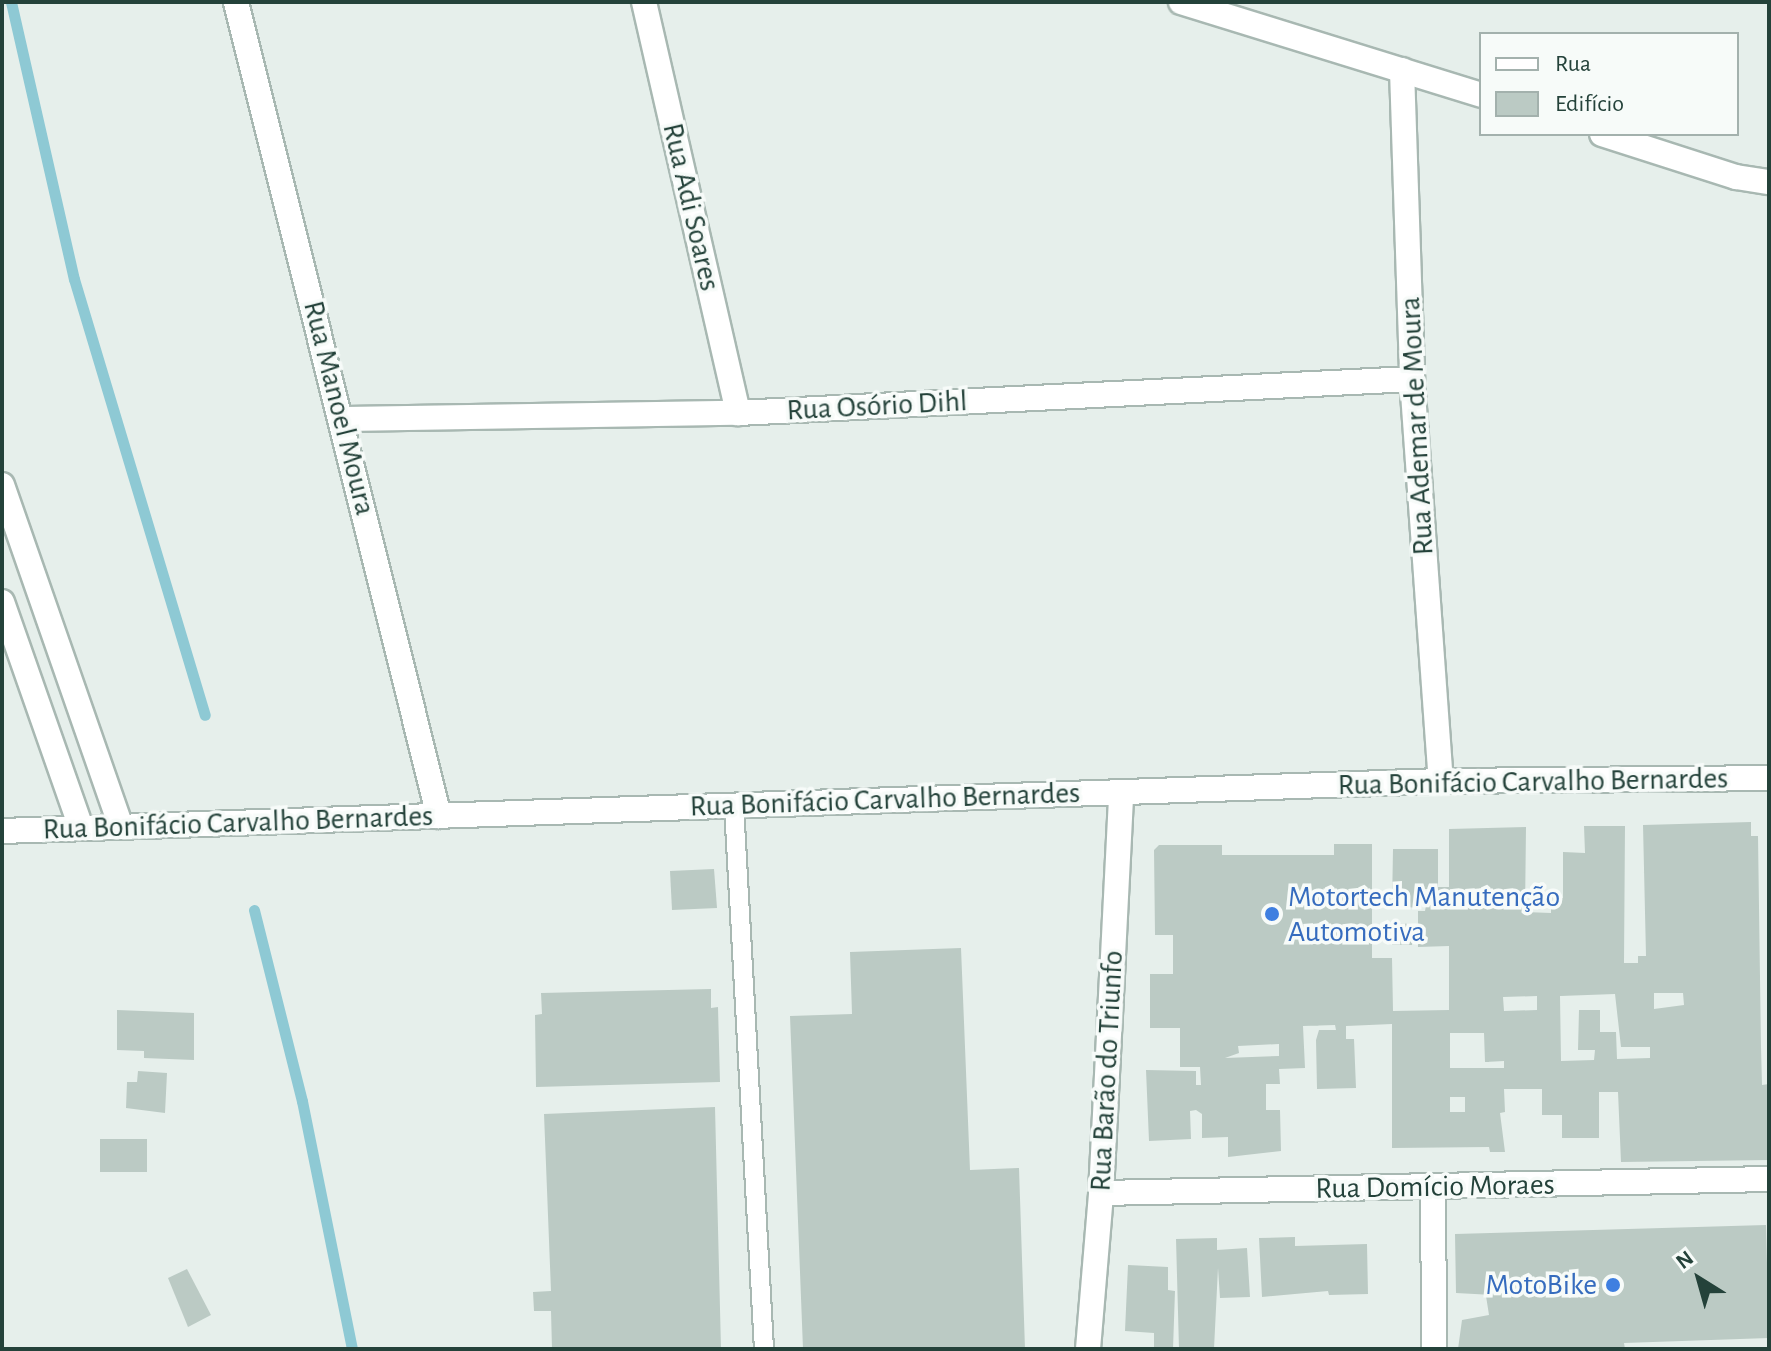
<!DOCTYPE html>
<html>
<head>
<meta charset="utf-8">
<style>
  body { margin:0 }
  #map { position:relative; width:1771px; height:1351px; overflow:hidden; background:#e6efeb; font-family:"Alegreya Sans",sans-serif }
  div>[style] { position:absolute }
  .stream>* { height:11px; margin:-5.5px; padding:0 5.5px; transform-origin:5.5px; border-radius:5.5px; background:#8ec9d4 }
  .building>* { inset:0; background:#bbcac4 }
  .roads { filter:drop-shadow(2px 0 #a8b8b2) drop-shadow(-2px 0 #a8b8b2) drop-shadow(0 2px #a8b8b2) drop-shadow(0 -2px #a8b8b2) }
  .lane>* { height:18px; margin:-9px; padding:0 9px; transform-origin:9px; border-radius:9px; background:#fff }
  .street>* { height:24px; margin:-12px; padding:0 12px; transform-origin:12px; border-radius:12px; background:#fff }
  .secondary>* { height:24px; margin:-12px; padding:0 12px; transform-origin:12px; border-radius:12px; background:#fff }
  .dots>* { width:22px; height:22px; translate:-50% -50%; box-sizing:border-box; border:4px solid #f7fbf9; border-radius:50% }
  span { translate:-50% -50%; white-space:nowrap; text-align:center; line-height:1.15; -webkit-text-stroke:7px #f7fbf9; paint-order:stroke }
  .street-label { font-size:30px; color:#24423a }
  .shop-label { font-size:30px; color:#366cbe }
  .left { translate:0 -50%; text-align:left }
  .right { translate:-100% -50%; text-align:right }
  .frame { position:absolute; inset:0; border:4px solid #24423a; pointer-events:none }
  .legend { position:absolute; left:1479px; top:32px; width:260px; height:104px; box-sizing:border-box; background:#f7fbf9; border:2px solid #a3b1ad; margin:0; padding:10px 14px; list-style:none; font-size:24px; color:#24423a }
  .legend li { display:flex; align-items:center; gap:16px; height:40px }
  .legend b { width:40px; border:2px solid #a3b1ad }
  .north { position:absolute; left:1659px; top:1239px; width:80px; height:80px; -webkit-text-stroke:6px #f7fbf9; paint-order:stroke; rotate:323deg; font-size:22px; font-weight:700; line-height:32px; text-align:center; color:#24423a }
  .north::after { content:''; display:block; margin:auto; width:28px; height:36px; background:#24423a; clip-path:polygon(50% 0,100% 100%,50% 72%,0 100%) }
</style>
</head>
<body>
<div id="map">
  <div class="stream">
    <div style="left:11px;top:2px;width:284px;rotate:77.2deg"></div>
    <div style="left:74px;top:279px;width:455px;rotate:73.3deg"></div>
    <div style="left:254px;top:910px;width:197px;rotate:75.9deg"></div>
    <div style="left:302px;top:1101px;width:253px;rotate:78.6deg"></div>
  </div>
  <div class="building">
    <div style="clip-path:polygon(evenodd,1751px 822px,1751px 836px,1758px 836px,1761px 1047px,1762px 1085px,1769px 1084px,1769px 1160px,1621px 1162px,1618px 1092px,1599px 1092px,1599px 1138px,1562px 1138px,1562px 1115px,1542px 1115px,1542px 1089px,1504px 1089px,1505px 1112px,1500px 1113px,1505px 1152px,1490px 1152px,1489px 1147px,1392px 1148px,1392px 1024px,1346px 1026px,1346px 1039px,1354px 1039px,1356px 1088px,1317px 1089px,1316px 1040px,1319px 1030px,1336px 1030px,1335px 1025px,1303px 1026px,1305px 1068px,1279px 1069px,1280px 1084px,1266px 1084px,1266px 1110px,1280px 1110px,1281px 1151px,1228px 1157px,1228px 1137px,1202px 1138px,1202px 1114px,1196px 1110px,1190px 1111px,1191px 1139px,1149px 1141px,1146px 1070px,1196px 1071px,1196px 1085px,1201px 1085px,1200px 1067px,1180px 1067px,1180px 1028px,1150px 1028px,1150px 974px,1173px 974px,1173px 935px,1155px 935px,1154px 850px,1159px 845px,1222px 845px,1222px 855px,1334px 855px,1334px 844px,1372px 844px,1372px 958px,1392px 958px,1393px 1011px,1449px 1010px,1449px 946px,1418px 947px,1418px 911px,1425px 911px,1429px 889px,1420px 889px,1416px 908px,1392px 905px,1393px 849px,1438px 849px,1438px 887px,1449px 887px,1449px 829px,1526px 827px,1525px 912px,1551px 913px,1551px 897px,1563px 898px,1563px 852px,1585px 853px,1584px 826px,1625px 826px,1624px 963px,1638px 963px,1638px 956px,1646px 956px,1643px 825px,1751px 822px,1654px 993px,1683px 993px,1684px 1005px,1654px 1009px,1654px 993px,1751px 822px,1615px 994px,1621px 1047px,1650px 1047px,1650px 1058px,1617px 1059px,1616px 1032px,1600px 1032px,1600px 1010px,1579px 1010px,1578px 1050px,1595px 1050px,1594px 1060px,1561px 1061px,1560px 996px,1615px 994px,1751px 822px,1537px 996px,1537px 1010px,1504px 1011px,1503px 997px,1537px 996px,1751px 822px,1450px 1033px,1484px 1033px,1485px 1062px,1504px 1061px,1504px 1068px,1450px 1068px,1450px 1033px,1751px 822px,1279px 1044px,1279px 1056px,1225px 1058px,1239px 1053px,1238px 1046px,1279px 1044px,1751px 822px,1450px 1097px,1465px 1097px,1465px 1112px,1450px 1112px,1450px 1097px)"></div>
    <div style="clip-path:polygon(714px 869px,717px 908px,672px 910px,670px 871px)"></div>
    <div style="clip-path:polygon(1392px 923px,1413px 924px,1412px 945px,1392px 945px)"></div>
    <div style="clip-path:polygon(961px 948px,970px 1170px,1019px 1168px,1025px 1349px,803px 1349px,790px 1016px,852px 1014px,850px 952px)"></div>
    <div style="clip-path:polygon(711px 989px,711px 1008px,718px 1007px,720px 1082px,536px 1087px,535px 1015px,542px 1014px,541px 993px)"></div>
    <div style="clip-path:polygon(117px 1010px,194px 1013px,194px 1060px,144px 1058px,144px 1051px,117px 1050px)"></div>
    <div style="clip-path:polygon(138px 1071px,167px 1073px,165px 1113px,126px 1108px,127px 1082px,137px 1082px)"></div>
    <div style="clip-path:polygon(715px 1107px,721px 1349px,552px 1349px,551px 1311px,534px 1311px,533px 1292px,551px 1291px,544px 1114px)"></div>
    <div style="clip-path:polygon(100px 1139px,147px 1139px,147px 1172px,100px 1172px)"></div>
    <div style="clip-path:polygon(1766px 1225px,1769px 1338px,1624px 1343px,1625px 1349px,1458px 1349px,1462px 1320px,1489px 1315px,1486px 1296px,1493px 1295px,1456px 1293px,1455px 1234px)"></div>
    <div style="clip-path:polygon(1295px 1237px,1295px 1246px,1367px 1244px,1368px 1294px,1329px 1295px,1328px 1291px,1262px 1297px,1259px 1238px)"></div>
    <div style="clip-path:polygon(1217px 1238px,1217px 1250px,1247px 1248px,1250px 1297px,1220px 1298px,1218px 1268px,1214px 1349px,1179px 1349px,1176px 1239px)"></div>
    <div style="clip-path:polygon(1128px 1265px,1168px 1267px,1168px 1290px,1175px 1291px,1173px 1349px,1154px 1349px,1154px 1333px,1125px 1331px)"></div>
    <div style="clip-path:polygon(187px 1269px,211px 1315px,188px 1327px,168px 1278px)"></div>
  </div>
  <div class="roads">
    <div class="lane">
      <div style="left:734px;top:806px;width:544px;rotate:86.84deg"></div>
    </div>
    <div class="street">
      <div style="left:236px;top:2px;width:839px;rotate:76deg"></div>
      <div style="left:644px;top:2px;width:422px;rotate:77.1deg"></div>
      <div style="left:1402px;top:70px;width:309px;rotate:88.1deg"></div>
      <div style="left:1412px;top:379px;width:403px;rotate:85.9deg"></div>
      <div style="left:342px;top:419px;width:396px;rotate:-0.9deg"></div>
      <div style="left:738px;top:413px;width:675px;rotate:-2.89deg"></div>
      <div style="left:1433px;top:1188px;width:161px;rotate:89.6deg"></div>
    </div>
    <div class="secondary">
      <div style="left:1181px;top:2px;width:314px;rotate:17.2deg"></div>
      <div style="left:1602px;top:134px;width:141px;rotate:17.8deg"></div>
      <div style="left:1736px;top:177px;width:33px;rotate:9deg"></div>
      <div style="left:2px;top:485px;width:362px;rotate:70.8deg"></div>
      <div style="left:2px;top:602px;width:239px;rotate:70.7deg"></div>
      <div style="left:2px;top:831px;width:1440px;rotate:-1.99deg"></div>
      <div style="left:1441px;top:781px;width:328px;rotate:-0.5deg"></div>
      <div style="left:1101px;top:1193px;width:668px;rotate:-1.2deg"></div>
      <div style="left:1088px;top:1349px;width:157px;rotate:-85.2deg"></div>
      <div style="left:1101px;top:1193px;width:401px;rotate:-87.1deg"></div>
    </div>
  </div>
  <div class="dots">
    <div style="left:1272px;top:914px;background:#3f7fe0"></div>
    <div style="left:1613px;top:1285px;background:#3f7fe0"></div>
  </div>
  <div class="street-label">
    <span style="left:691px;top:207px;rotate:77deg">Rua Adi Soares</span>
    <span style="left:877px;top:406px;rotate:-3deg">Rua Osório Dihl</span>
    <span style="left:339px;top:408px;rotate:76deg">Rua Manoel Moura</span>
    <span style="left:1417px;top:426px;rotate:-93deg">Rua Ademar de Moura</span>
    <span style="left:1533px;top:782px;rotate:-1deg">Rua Bonifácio Carvalho Bernardes</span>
    <span style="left:885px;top:800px;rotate:-2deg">Rua Bonifácio Carvalho Bernardes</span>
    <span style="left:238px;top:823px;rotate:-2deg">Rua Bonifácio Carvalho Bernardes</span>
    <span style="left:1107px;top:1071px;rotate:-87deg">Rua Barão do Triunfo</span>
    <span style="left:1435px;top:1187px;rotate:-1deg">Rua Domício Moraes</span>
  </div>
  <div class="shop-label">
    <span class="left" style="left:1288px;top:914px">Motortech Manutenção<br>Automotiva</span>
    <span class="right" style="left:1597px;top:1285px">MotoBike</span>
  </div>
  <div class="frame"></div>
  <ul class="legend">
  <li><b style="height:10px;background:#fff"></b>Rua</li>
  <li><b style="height:22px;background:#bbcac4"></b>Edifício</li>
  </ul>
  <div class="north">N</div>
</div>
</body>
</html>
